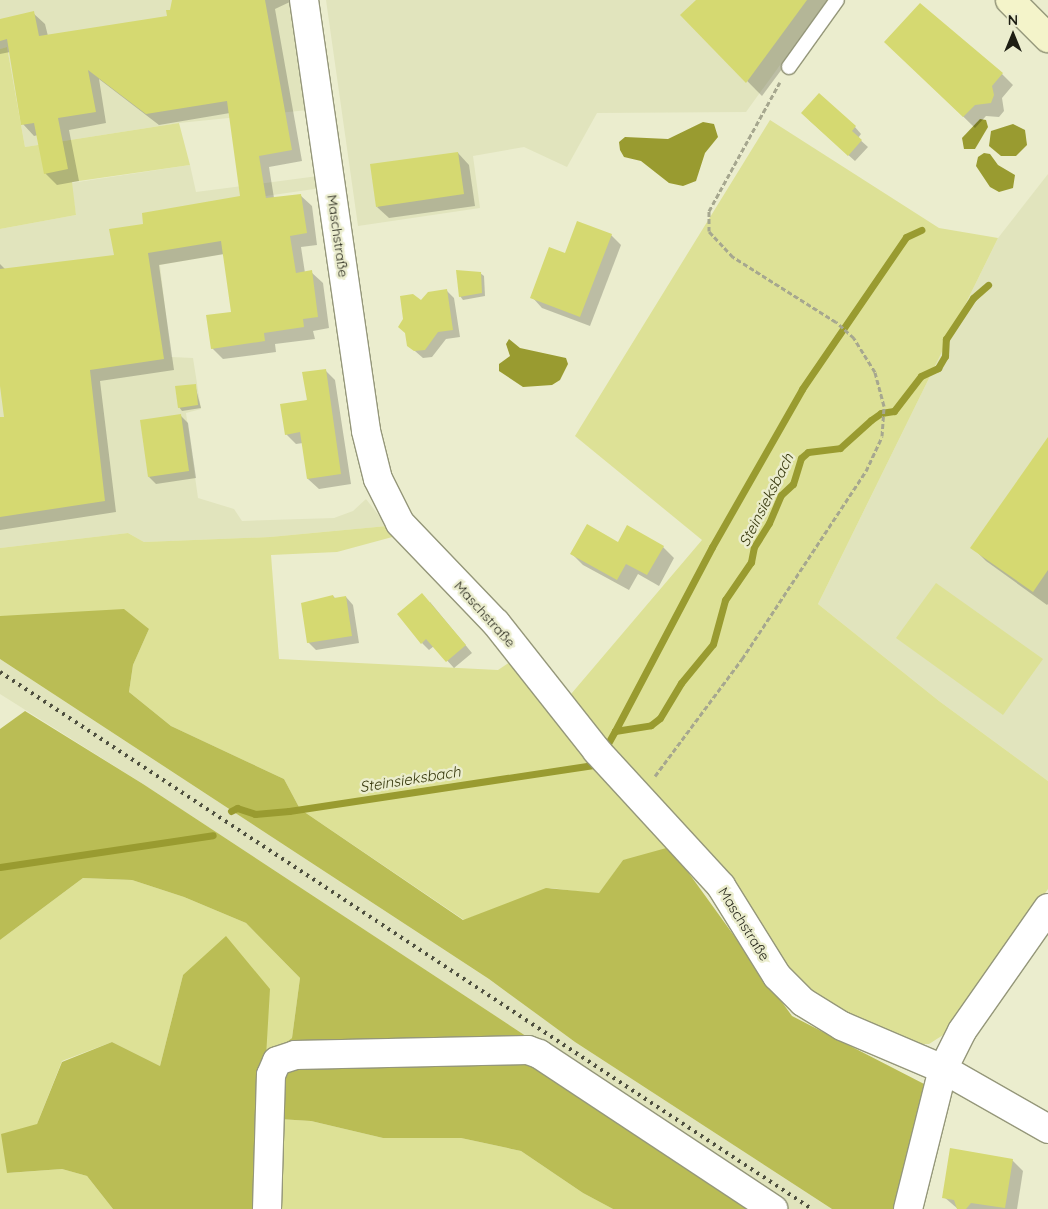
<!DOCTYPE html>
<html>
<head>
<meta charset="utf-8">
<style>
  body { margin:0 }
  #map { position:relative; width:1048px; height:1209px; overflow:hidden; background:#ebedce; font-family:Quicksand,sans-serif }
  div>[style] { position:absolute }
  .built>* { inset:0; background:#e1e4bd }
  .green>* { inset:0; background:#dde196 }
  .forest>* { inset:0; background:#babd55 }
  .water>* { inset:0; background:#999b30 }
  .shadow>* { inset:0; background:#0003 }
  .stream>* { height:7px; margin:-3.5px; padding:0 3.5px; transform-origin:3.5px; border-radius:3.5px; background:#999b30 }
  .building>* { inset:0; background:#d5d971 }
  .path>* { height:3px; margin-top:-1.5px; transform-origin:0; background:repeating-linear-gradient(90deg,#a6a78f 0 5px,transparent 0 7.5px) }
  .roads { filter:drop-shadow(1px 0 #95977a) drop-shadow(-1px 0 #95977a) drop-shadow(0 1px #95977a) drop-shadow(0 -1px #95977a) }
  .lane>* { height:14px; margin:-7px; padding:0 7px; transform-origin:7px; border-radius:7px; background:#fff }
  .street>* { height:28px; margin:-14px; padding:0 14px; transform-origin:14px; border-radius:14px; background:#fff }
  .secondary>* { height:28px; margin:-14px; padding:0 14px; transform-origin:14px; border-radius:14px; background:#f4f4ca }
  .rail>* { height:4px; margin-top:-2px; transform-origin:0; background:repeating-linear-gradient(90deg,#4e4f3f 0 2.5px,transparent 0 7.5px) }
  span { translate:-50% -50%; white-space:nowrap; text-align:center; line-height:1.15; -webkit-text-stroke:5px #ebedce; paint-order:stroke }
  .street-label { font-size:14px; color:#1e1e13 }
  .water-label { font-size:15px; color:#36370b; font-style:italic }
  .north { position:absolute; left:988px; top:10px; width:50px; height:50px; -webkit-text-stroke:4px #ebedce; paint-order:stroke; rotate:0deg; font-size:14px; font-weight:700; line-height:20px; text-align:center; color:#1e1e13 }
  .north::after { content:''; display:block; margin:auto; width:18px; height:22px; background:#1e1e13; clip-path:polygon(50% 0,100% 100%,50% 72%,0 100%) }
</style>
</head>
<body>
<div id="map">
  <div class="built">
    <div style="clip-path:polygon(0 0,292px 0,308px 110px,179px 123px,25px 147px,7px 47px,0 49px)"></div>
    <div style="clip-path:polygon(326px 0,827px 0,746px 112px,597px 113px,567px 167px,524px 147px,473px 156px,480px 208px,358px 226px)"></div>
    <div style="clip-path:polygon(190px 165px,196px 192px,318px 176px,321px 188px,218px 203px,225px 254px,160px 265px,171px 357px,193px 358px,201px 409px,186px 413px,198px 498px,234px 509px,242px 521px,334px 518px,353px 511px,366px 499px,387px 526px,270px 537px,144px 542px,128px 533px,0 548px,0 229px,76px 215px,71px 183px)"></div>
    <div style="clip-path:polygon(1048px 174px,1048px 781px,939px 701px,818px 604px,998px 238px)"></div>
    <div style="clip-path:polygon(0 659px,489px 979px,575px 1042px,832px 1209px,789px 1209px,143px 784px,0 694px)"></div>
  </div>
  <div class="green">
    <div style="clip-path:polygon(7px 47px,25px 147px,179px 123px,190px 165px,72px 182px,76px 215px,0 229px,0 49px)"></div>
    <div style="clip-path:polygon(770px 120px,939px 228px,998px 238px,818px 604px,939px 701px,1048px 781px,1048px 889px,951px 1030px,929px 1044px,897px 1044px,788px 978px,696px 851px,623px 860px,599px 894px,551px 888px,464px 920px,300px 809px,284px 779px,171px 726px,129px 692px,133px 665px,149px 629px,36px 616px,0 616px,0 548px,128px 533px,144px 542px,270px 537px,387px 526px,396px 536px,337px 552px,271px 555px,279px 659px,498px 670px,513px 660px,560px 707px,702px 540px,575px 436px)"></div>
    <div style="clip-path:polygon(936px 583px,1043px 659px,1003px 715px,896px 638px)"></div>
    <div style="clip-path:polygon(83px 878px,132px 880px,184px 897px,246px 923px,300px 978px,292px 1038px,265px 1057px,183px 975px,160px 1066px,112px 1042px,62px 1061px,37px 1124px,8px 1173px,62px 1169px,87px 1176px,113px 1209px,0 1209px,0 940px)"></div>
    <div style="clip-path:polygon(263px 1118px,311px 1121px,383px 1138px,461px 1138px,521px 1151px,583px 1193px,613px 1209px,260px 1209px)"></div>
  </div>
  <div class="forest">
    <div style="clip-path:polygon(124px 609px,149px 629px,133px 665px,129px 692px,171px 726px,284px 779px,300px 809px,463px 920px,546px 888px,599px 893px,623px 860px,670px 847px,792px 1016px,928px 1086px,902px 1209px,832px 1209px,575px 1042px,489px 979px,0 659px,0 616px)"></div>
    <div style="clip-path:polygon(25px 711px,143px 784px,789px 1209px,613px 1209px,583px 1193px,521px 1151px,461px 1138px,383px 1138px,311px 1121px,263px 1118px,260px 1209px,113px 1209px,87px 1176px,62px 1169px,7px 1173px,1px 1134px,37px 1124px,62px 1062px,112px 1042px,160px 1066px,183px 975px,226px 936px,270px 989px,266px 1057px,292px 1038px,300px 978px,246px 923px,184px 897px,132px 880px,83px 878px,0 940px,0 729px)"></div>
  </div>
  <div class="water">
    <div style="clip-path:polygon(980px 119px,986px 120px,988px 127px,975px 149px,964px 149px,962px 138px)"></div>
    <div style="clip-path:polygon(703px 122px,714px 124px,718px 137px,705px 153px,696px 181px,683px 186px,669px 183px,641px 161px,624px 157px,620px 150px,619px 142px,625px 137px,668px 139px)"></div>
    <div style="clip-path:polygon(1013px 124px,1025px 130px,1027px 145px,1016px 156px,1001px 156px,989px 146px,991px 131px)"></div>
    <div style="clip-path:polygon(984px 153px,990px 154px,998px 165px,1015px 175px,1013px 188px,999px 192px,990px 187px,976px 166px,978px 157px)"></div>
    <div style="clip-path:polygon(509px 339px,520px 348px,566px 358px,568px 364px,560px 380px,552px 385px,523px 387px,499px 371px,499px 364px,510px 356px,506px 344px)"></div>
  </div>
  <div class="shadow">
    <div style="clip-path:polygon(177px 0,294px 0,275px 9px,302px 161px,269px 167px,274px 198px,300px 195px,312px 206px,317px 245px,301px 247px,305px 273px,311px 272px,323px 283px,329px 328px,313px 331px,315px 339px,275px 344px,276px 352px,223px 359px,212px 348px,232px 313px,224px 254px,159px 265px,174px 370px,100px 381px,116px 512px,0 530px,0 419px,6px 418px,0 379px,0 264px,6px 270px,116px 256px,145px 225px,242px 197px,230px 113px,159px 125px,99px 79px,106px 123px,69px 130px,79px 181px,57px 185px,45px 173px,38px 135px,34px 136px,23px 124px,10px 52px,0 54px,0 20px,33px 13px,45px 24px,48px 36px,168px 17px)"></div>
    <div style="clip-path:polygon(698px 0,833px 0,762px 96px,682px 15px)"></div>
    <div style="clip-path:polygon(898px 53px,1002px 74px,1013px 85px,1002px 98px,1004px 111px,999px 117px,986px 116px,975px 128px)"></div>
    <div style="clip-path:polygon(809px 120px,855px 127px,861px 134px,858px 138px,868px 147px,855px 161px)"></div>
    <div style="clip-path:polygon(458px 153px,469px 165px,475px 206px,389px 218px,377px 207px)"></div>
    <div style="clip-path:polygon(611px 235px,621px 245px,590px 326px,542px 308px,532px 297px,566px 255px)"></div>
    <div style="clip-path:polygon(480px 273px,484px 276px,485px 296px,463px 300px,460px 296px)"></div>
    <div style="clip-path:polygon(447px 291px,454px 298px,460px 337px,446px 339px,432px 357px,423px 358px,408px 345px,404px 320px,421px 302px)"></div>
    <div style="clip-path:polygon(325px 370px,335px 380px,351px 484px,319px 489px,308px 479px,303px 443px,296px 444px,286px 434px)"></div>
    <div style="clip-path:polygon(195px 385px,201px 408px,182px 411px,179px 407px)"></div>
    <div style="clip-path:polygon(180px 415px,188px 423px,196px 478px,156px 484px,149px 477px)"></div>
    <div style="clip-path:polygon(1048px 439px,1048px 604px,1047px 605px,986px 561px,972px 547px)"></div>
    <div style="clip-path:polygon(619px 543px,663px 547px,674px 558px,659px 586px,638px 574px,629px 590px,583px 565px,572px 554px)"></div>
    <div style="clip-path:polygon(333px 596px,336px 599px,346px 597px,353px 605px,359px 643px,316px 650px,308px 642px)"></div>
    <div style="clip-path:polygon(430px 602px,472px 653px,454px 668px,434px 646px,429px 650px,422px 643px)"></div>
    <div style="clip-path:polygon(1012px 1160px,1023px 1171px,1017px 1209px,958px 1209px,944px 1197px)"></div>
  </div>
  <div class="stream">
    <div style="left:615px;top:731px;width:208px;rotate:-62.2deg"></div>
    <div style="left:712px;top:547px;width:182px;rotate:-60.3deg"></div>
    <div style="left:802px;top:389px;width:184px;rotate:-55.6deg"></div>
    <div style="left:906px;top:237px;width:17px;rotate:-25deg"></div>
    <div style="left:606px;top:747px;width:18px;rotate:-61deg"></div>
    <div style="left:615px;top:731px;width:36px;rotate:-9deg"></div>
    <div style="left:651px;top:725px;width:11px;rotate:-38deg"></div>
    <div style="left:660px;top:718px;width:41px;rotate:-59deg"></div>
    <div style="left:681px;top:683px;width:50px;rotate:-50.6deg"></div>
    <div style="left:713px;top:644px;width:46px;rotate:-74.7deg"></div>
    <div style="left:725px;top:600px;width:46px;rotate:-55.6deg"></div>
    <div style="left:751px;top:562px;width:15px;rotate:-79deg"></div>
    <div style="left:754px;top:547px;width:28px;rotate:-58deg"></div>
    <div style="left:769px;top:523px;width:30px;rotate:-67deg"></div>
    <div style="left:781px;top:495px;width:16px;rotate:-43deg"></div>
    <div style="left:793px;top:484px;width:27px;rotate:-73deg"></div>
    <div style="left:801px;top:458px;width:9px;rotate:-41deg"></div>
    <div style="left:808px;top:452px;width:32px;rotate:-7deg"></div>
    <div style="left:840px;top:448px;width:42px;rotate:-42.1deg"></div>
    <div style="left:871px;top:420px;width:12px;rotate:-35deg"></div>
    <div style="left:881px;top:413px;width:13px;rotate:-9deg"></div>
    <div style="left:894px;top:411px;width:44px;rotate:-52.4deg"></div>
    <div style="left:921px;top:376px;width:19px;rotate:-25deg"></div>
    <div style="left:938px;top:368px;width:14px;rotate:-60deg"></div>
    <div style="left:945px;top:356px;width:17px;rotate:-87deg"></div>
    <div style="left:946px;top:339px;width:49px;rotate:-56.6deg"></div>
    <div style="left:973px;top:298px;width:20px;rotate:-41deg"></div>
    <div style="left:231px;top:811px;width:7px;rotate:-27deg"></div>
    <div style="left:237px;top:808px;width:19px;rotate:18deg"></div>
    <div style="left:255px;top:814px;width:34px;rotate:-5deg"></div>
    <div style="left:289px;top:811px;width:308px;rotate:-8.6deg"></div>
    <div style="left:0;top:867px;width:215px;rotate:-8.5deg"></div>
  </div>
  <div class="building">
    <div style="clip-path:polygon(172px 0,265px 0,292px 150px,259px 156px,266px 198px,301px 194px,307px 233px,290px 236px,296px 273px,312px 270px,318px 317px,303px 319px,304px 327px,264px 333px,265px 341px,211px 349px,206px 315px,231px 312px,221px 241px,148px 253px,164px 359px,90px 370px,105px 501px,0 517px,0 417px,4px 417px,0 386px,0 269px,114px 255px,109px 229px,143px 224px,142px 213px,240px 196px,227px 101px,146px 114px,88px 70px,96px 112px,58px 118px,68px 169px,44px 174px,34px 123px,21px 125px,7px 39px,0 41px,0 19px,34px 11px,39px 36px,167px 16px,166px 10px,170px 10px)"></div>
    <div style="clip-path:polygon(696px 0,807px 0,746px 83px,680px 15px)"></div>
    <div style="clip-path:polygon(920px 3px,1003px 73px,992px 86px,994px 95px,991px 103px,975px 105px,963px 117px,884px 42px)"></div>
    <div style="clip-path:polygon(819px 93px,856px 126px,852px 131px,862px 140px,848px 156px,801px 113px)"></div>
    <div style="clip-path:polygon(458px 152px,464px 194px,376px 207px,370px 164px)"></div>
    <div style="clip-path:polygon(577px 221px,612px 234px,580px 317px,530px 298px,549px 247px,565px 253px)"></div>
    <div style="clip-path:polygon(456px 270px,481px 272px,482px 293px,459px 297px)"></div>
    <div style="clip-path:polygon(447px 289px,453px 330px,438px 332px,425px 350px,414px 351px,407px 346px,405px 333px,398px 327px,403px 319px,400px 296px,413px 294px,421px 300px,428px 292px)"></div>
    <div style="clip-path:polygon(326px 369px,341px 474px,307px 479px,300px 432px,285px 435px,280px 404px,307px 400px,302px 372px)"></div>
    <div style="clip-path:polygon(196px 384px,198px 405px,178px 408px,175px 386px)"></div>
    <div style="clip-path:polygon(181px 414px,189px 471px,148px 477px,140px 420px)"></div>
    <div style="clip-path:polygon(1048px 437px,1048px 570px,1033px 592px,970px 548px)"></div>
    <div style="clip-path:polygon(587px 524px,618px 542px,627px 525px,664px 546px,647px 575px,626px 564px,617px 580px,570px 554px)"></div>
    <div style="clip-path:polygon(422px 593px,466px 645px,446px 662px,426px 639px,421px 644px,397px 614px)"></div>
    <div style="clip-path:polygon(333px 595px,334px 598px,346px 596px,352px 636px,307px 643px,301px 603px)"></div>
    <div style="clip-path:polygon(950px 1148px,1013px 1159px,1005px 1208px,971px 1203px,966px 1209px,957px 1209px,954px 1200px,942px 1198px)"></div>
  </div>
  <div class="path">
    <div style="left:655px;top:776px;width:146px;rotate:-53.4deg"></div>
    <div style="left:742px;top:659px;width:225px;rotate:-56.6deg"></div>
    <div style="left:866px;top:471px;width:38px;rotate:-65deg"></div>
    <div style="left:882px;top:436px;width:30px;rotate:-86deg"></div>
    <div style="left:884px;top:406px;width:35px;rotate:-105deg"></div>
    <div style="left:875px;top:372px;width:40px;rotate:-122deg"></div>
    <div style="left:854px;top:338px;width:24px;rotate:-138deg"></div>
    <div style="left:836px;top:322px;width:122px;rotate:-147.7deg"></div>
    <div style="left:733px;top:257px;width:35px;rotate:-133deg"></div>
    <div style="left:709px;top:231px;width:20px;rotate:-90deg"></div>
    <div style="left:709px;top:211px;width:147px;rotate:-61.2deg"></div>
  </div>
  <div class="roads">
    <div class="lane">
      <div style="left:789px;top:67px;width:82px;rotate:-54.4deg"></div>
    </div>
    <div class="street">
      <div style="left:304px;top:0;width:435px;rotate:81.8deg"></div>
      <div style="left:366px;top:431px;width:49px;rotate:76deg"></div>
      <div style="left:378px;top:479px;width:49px;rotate:63.4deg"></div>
      <div style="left:400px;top:523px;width:139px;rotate:46.2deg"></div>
      <div style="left:496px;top:623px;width:163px;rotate:51.7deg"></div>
      <div style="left:597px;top:751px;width:183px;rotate:47.4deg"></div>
      <div style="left:721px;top:886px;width:106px;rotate:58.1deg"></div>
      <div style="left:777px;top:976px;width:37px;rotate:45deg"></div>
      <div style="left:803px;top:1002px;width:46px;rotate:31.6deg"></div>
      <div style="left:842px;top:1026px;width:110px;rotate:23.1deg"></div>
      <div style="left:943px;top:1069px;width:121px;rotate:29.7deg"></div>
      <div style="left:267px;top:1209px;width:134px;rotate:-88.3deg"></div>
      <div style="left:271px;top:1075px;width:15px;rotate:-67deg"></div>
      <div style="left:277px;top:1061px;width:19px;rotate:-18deg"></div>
      <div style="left:295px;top:1055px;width:233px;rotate:-1.2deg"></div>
      <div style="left:528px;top:1050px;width:12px;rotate:20deg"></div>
      <div style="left:539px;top:1054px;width:281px;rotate:33.5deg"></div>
      <div style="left:908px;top:1209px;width:144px;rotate:-76deg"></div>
      <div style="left:943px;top:1069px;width:42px;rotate:-63.4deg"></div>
      <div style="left:962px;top:1031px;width:150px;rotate:-55deg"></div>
    </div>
    <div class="secondary">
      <div style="left:1010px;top:0;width:54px;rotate:45deg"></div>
    </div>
  </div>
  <div class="rail">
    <div style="left:0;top:672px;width:974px;rotate:33.48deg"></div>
  </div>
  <div class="street-label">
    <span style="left:338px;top:236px;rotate:82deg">Maschstraße</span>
    <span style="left:485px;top:614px;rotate:48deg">Maschstraße</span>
    <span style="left:744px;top:924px;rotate:58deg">Maschstraße</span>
  </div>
  <div class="water-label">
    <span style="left:766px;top:500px;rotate:-63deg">Steinsieksbach</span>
    <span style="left:410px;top:779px;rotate:-9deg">Steinsieksbach</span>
  </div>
  <div class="north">N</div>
</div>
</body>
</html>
